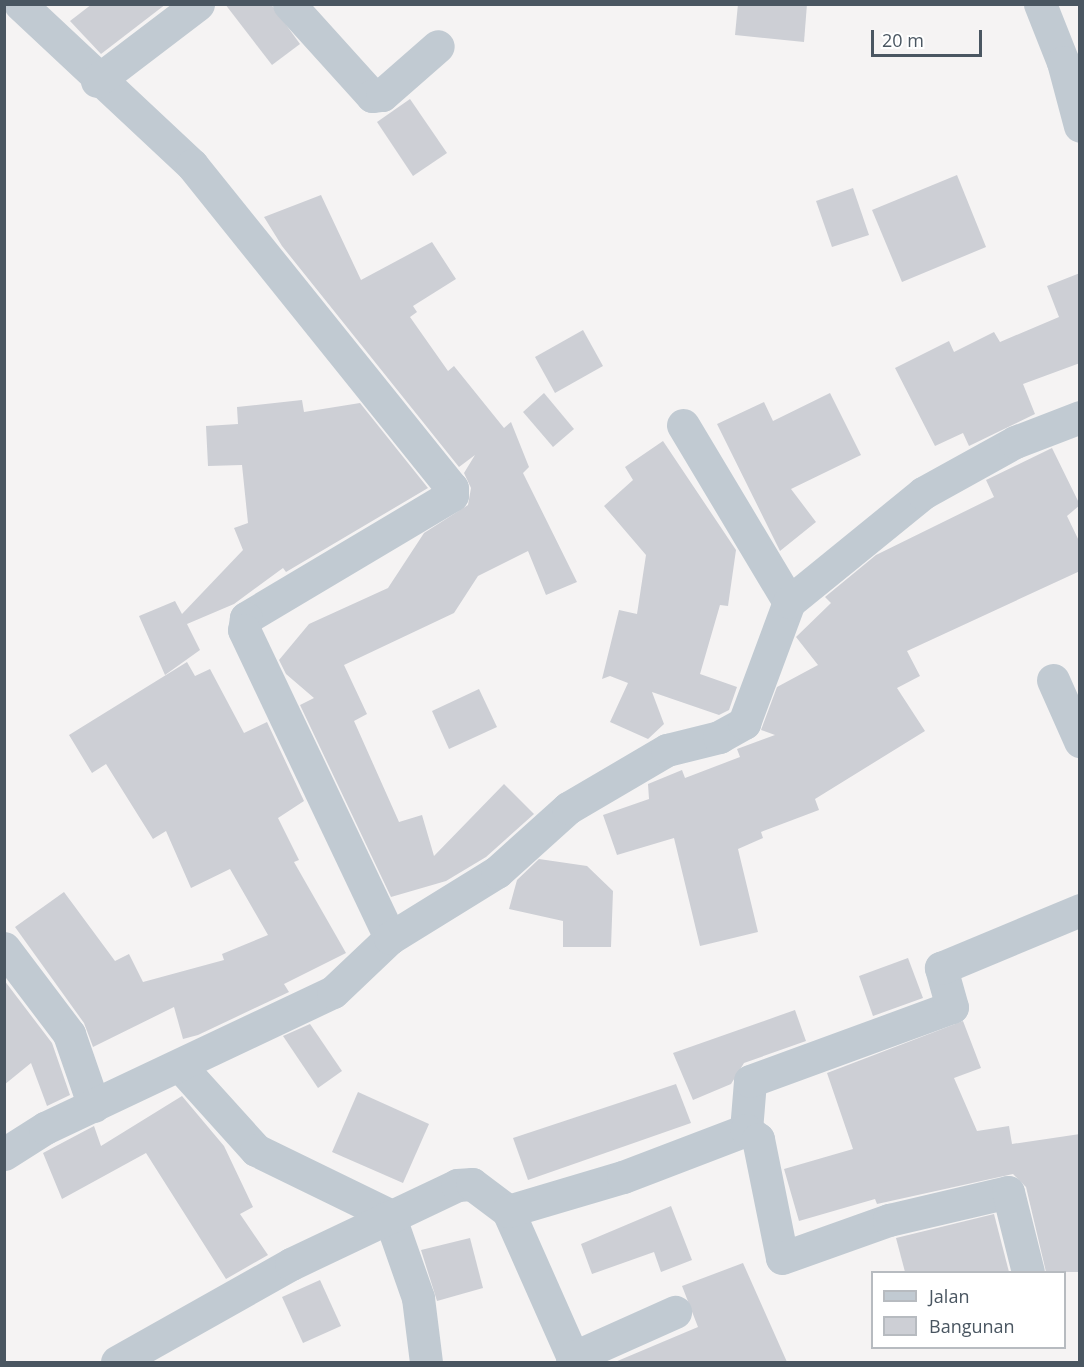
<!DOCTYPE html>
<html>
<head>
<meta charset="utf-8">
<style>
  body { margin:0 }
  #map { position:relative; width:1084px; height:1367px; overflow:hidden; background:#f5f3f3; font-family:"Open Sans",sans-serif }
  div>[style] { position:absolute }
  .building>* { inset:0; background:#cdcfd5 }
  .minor>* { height:33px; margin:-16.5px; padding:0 16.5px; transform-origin:16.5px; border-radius:16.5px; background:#c1cad2 }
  span { translate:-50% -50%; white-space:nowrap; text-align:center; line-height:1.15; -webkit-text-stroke:4.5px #fff; paint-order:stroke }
  .frame { position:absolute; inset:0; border:6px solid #4a5661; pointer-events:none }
  .legend { position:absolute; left:871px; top:1271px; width:195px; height:78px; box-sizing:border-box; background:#fff; border:2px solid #b7bbc0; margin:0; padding:8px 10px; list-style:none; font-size:18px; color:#4a5661 }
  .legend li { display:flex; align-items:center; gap:12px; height:30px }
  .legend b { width:30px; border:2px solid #b7bbc0 }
  .scale { position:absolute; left:871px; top:30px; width:111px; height:27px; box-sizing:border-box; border:3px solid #4a5661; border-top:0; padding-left:8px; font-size:18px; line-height:21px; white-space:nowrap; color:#4a5661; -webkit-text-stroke:4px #fff; paint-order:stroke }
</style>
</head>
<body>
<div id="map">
  <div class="building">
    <div style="clip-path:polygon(92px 4px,166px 4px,101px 54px,70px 21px)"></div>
    <div style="clip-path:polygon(225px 4px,271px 4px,300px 44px,272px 65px)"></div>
    <div style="clip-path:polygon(738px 4px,807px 4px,804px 42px,735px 35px)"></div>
    <div style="clip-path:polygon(410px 99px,447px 153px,413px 176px,377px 122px)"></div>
    <div style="clip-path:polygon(957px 175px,986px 247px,902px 282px,872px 210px)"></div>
    <div style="clip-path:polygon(853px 188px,869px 235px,832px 247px,816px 201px)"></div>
    <div style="clip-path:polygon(321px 195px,361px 280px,432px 242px,456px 279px,413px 306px,417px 312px,410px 317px,448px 371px,454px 366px,504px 428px,511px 422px,529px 467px,523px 473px,577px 582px,546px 595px,528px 551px,478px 576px,454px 613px,344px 665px,367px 714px,354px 721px,399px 822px,422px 815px,434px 856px,504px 784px,534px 814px,486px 857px,446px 881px,391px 897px,300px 705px,314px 698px,286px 674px,279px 660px,309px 624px,388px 588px,424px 533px,468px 505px,471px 488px,464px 473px,475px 455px,459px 467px,282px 246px,264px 217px)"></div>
    <div style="clip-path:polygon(1080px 273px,1080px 363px,1023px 384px,1035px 414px,969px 446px,963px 433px,935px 446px,895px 368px,949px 341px,954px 352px,994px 332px,1000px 342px,1059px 317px,1047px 286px)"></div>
    <div style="clip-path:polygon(583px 330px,603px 366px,555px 393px,535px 357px)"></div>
    <div style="clip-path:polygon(544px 393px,574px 429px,553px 447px,523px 412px)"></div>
    <div style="clip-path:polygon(830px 393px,861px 455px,791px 489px,816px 522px,780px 551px,717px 424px,764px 402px,773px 421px)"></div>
    <div style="clip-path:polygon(302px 400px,304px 412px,360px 403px,428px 488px,286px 572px,283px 568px,234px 604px,187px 624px,200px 650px,165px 675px,139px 616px,175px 601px,182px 614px,243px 550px,234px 528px,248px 523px,242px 465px,208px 466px,206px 426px,238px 424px,237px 407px)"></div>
    <div style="clip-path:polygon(663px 441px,736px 550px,728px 606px,720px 605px,700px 674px,737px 687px,729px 710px,719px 715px,652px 692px,664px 724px,648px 739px,610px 722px,628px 683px,610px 676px,602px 679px,619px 610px,637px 614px,646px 555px,604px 506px,633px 480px,625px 467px)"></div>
    <div style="clip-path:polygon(1052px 448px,1080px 505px,1067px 516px,1080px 543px,1080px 571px,907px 651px,920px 676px,897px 688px,925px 731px,815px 799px,819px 810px,761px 832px,763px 838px,738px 849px,758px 932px,700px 946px,674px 838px,617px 855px,603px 815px,649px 799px,648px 784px,682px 770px,685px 778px,740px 757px,737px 749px,775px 735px,761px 730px,777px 687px,818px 665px,796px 637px,831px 603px,825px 597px,876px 555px,994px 497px,986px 480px)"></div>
    <div style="clip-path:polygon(187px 662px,195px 676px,210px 669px,244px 733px,267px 722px,304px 801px,278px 818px,299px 860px,294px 862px,346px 953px,284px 984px,289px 992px,198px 1035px,183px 1039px,174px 1007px,93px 1047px,84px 1023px,15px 927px,64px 892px,115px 961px,129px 954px,143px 982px,224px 960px,222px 954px,268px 935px,230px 869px,191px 888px,166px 831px,153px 839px,106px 764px,92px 773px,69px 735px)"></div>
    <div style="clip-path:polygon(479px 689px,497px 727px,449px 749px,432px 711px)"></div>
    <div style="clip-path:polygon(539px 859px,587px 866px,613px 891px,611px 947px,563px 947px,563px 921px,509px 909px,517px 880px)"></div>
    <div style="clip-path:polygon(908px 958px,923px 998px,873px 1016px,859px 976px)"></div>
    <div style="clip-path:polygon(4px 980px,52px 1043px,70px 1095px,47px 1106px,31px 1063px,4px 1085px)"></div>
    <div style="clip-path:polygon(795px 1010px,806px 1041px,744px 1063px,731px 1084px,693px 1100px,673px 1053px)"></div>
    <div style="clip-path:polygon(963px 1021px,981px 1068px,954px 1078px,977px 1131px,1009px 1126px,1012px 1144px,1080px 1134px,1080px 1272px,1046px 1272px,1026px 1187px,1013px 1174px,877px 1204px,875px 1199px,799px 1221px,784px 1169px,853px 1149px,827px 1073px)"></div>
    <div style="clip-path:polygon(310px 1024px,342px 1071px,318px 1088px,283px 1036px)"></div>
    <div style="clip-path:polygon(676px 1084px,691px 1123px,528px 1180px,513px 1138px)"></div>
    <div style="clip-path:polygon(358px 1092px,429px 1124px,403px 1183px,332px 1152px)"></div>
    <div style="clip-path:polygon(182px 1096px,224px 1146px,253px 1207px,240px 1214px,268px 1255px,226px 1279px,146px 1153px,62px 1199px,43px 1153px,94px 1126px,101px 1146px)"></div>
    <div style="clip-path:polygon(671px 1206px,692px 1260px,661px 1272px,654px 1252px,592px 1274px,581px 1244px)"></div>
    <div style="clip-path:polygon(994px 1214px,1009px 1272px,905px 1272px,896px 1238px)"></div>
    <div style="clip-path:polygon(470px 1238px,483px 1288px,437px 1301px,421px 1250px)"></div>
    <div style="clip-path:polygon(743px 1263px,787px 1362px,615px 1362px,698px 1327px,682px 1286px)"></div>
    <div style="clip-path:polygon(320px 1280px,341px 1326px,303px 1343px,282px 1297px)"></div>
  </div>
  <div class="minor">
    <div style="left:20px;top:4px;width:236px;rotate:43.1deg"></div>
    <div style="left:192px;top:165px;width:415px;rotate:51.2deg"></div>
    <div style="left:452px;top:488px;width:7px;rotate:90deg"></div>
    <div style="left:452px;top:495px;width:240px;rotate:149.2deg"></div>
    <div style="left:246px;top:618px;width:12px;rotate:99deg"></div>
    <div style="left:244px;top:630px;width:341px;rotate:64.6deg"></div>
    <div style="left:289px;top:4px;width:124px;rotate:47.9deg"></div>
    <div style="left:372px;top:96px;width:10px;rotate:-6deg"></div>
    <div style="left:382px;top:95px;width:74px;rotate:-41.2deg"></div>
    <div style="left:1040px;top:4px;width:62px;rotate:68.4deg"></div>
    <div style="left:1063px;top:62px;width:66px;rotate:75.1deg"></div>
    <div style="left:97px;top:81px;width:127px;rotate:-37.3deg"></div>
    <div style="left:683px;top:425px;width:206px;rotate:59.1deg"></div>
    <div style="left:1053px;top:680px;width:67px;rotate:66.1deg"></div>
    <div style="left:4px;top:948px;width:108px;rotate:52.9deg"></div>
    <div style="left:69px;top:1034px;width:76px;rotate:70.9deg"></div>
    <div style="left:181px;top:1067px;width:112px;rotate:47.9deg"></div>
    <div style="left:256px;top:1150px;width:148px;rotate:26deg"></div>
    <div style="left:389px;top:1215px;width:88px;rotate:70.7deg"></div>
    <div style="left:418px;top:1298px;width:64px;rotate:82.9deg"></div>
    <div style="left:746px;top:1130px;width:49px;rotate:-85.3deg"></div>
    <div style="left:750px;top:1081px;width:215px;rotate:-20.1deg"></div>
    <div style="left:952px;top:1007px;width:41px;rotate:-105.8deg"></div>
    <div style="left:941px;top:968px;width:151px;rotate:-22.6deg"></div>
    <div style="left:4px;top:1154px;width:49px;rotate:-32.4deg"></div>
    <div style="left:45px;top:1128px;width:318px;rotate:-25.3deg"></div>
    <div style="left:333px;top:992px;width:79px;rotate:-43.5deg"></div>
    <div style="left:390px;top:938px;width:126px;rotate:-31.7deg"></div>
    <div style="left:497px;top:872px;width:96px;rotate:-42deg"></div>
    <div style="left:568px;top:808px;width:115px;rotate:-30.4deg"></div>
    <div style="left:667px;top:750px;width:54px;rotate:-14deg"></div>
    <div style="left:719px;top:737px;width:29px;rotate:-29deg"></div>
    <div style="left:744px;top:723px;width:129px;rotate:-69.6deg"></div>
    <div style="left:789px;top:602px;width:173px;rotate:-39.1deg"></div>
    <div style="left:923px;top:493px;width:105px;rotate:-29deg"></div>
    <div style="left:1015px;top:442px;width:70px;rotate:-21deg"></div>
    <div style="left:508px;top:1211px;width:165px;rotate:66.1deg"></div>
    <div style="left:572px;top:1358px;width:113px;rotate:-24.1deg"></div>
    <div style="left:117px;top:1362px;width:200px;rotate:-29.4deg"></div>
    <div style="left:291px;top:1264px;width:184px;rotate:-25.4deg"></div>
    <div style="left:457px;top:1185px;width:15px;rotate:-4deg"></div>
    <div style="left:472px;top:1184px;width:45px;rotate:36.9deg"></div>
    <div style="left:508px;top:1211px;width:120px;rotate:-16.5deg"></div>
    <div style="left:623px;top:1177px;width:132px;rotate:-20.9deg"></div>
    <div style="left:746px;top:1130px;width:15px;rotate:37deg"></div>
    <div style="left:758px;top:1139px;width:121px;rotate:78.6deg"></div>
    <div style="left:782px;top:1258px;width:114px;rotate:-19.6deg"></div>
    <div style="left:889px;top:1220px;width:122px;rotate:-13.2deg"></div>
    <div style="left:1008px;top:1192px;width:82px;rotate:76deg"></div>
  </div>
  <div class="frame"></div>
  <ul class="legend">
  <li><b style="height:8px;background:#c1cad2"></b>Jalan</li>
  <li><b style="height:16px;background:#cdcfd5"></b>Bangunan</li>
  </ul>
  <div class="scale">20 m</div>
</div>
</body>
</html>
